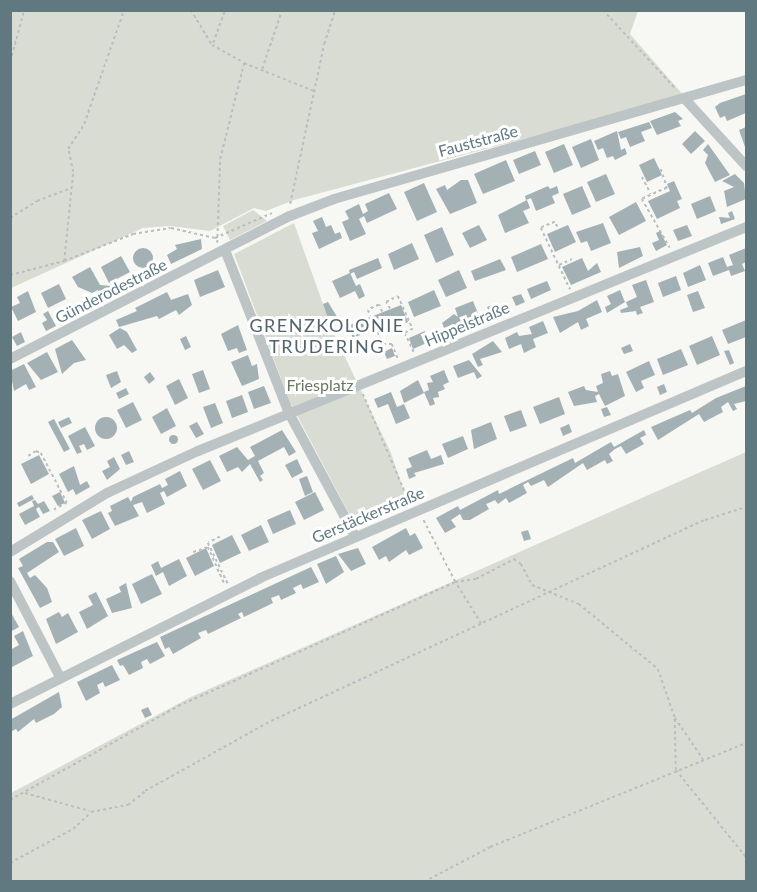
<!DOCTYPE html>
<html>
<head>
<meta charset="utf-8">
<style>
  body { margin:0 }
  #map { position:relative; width:757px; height:892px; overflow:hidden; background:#f7f7f4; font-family:Lato,sans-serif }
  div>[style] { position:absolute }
  .green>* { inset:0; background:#d8dcd3 }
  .building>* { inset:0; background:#a4b1b4 }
  .round { border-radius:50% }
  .path>* { height:1.5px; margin-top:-0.75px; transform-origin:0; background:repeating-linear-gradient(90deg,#b9bec0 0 3px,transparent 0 6px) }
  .minor>* { height:10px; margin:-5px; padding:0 5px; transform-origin:5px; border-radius:5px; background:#bdc4c6 }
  span { translate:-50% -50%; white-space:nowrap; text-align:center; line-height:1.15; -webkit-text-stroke:6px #fff; paint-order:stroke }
  .street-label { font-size:16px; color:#607981 }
  .park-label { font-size:16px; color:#697860 }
  .neighbourhood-label { font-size:18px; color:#53656b; letter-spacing:1.5px }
  .frame { position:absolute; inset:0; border:12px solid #607981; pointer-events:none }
</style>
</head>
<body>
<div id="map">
  <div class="green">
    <div style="clip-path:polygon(11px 11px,638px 11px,630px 34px,684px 96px,294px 200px,266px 211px,254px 208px,210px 231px,170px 226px,143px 228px,11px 288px)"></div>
    <div style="clip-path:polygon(253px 210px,267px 221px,230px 240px,223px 226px)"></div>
    <div style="clip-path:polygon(294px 223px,333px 332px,391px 453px,409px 506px,363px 526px,355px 525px,290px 402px,234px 254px)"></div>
    <div style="clip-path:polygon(746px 452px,746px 881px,11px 881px,11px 793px,191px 697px)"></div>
  </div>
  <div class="building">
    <div style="clip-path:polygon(746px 94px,746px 113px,727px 121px,725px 116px,720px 118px,715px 107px,720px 103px)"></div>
    <div style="clip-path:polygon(675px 112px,683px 119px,678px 121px,681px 126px,657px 135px,650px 121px)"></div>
    <div style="clip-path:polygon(649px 122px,652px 128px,641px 132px,645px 141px,630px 147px,626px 137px,621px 139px,618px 132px)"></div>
    <div style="clip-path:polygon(746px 127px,746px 150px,739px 130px)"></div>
    <div style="clip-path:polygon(617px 131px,621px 150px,625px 148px,627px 154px,615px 160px,613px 156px,607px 158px,603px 148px,598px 150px,594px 141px)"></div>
    <div style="clip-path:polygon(695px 131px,705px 141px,691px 154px,682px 144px)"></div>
    <div style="clip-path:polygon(591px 139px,599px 160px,581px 168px,572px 147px)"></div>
    <div style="clip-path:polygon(564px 144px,573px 165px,554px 173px,545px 152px)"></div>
    <div style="clip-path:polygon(708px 144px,730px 175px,715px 182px,705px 163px,708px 155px,703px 150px)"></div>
    <div style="clip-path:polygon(535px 151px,541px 165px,519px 174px,513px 160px)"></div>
    <div style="clip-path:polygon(654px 158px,662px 175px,647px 182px,639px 165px)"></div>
    <div style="clip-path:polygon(506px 160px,515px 181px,483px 194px,474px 174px)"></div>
    <div style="clip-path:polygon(606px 174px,615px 194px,596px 202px,587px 182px)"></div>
    <div style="clip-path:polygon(735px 174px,744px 183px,746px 199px,727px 207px,724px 191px,734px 187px,722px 181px)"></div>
    <div style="clip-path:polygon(461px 180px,468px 180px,477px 203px,450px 214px,436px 189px,445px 185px,447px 190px)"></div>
    <div style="clip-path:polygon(674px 181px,682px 199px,677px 201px,680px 208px,657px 219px,648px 201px,670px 191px,667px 184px)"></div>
    <div style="clip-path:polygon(424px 183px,437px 212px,417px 221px,404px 192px)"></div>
    <div style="clip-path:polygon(548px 186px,550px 189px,557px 186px,559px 193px,552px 196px,555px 203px,536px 211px,531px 198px,526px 200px,525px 196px)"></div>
    <div style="clip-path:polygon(582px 186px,591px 207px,572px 215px,563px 194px)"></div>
    <div style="clip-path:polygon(389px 193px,397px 209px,367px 223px,364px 216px,359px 219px,366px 234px,350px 241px,342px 222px,349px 219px,345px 211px,359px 204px,363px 214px,368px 211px,365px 204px)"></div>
    <div style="clip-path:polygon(710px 196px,716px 211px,697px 219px,691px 204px)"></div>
    <div style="clip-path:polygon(527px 200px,530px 208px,523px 211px,529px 223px,505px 233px,498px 215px)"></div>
    <div style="clip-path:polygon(636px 202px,646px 221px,619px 235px,609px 217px)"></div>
    <div style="clip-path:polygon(732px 211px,735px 219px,721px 224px,719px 217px,730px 218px,728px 213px)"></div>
    <div style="clip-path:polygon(322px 217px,326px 227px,331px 225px,335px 234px,340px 232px,342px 238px,319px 249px,312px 233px,318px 231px,313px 221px)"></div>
    <div style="clip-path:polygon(603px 223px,611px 243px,591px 251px,587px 241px,581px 243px,576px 232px)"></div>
    <div style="clip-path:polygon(479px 225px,487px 240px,470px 248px,462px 233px)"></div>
    <div style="clip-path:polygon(568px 225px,576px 242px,555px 252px,547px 234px)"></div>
    <div style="clip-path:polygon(687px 225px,692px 236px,678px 241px,673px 230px)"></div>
    <div style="clip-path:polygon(442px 227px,454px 255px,436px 263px,424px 235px)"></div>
    <div style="clip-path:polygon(660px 231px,667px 245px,656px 251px,652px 243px,659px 240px,656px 233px)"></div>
    <div style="clip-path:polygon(201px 239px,202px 249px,171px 264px,167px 255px,177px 249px,175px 245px)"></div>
    <div style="clip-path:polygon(412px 243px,419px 259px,394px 270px,388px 254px)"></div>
    <div style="clip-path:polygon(541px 244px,548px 259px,517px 272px,511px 257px)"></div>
    <div style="clip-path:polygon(640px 247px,643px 256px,619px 268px,617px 252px)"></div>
    <div style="clip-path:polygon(746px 248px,746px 262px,742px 264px,745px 271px,731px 276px,729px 270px,713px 276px,708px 263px,723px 257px,727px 267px,733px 265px,729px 255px)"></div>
    <div class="round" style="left:133px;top:248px;width:20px;height:20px"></div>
    <div style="clip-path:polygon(121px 256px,130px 272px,109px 283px,101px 267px)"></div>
    <div style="clip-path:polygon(378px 258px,382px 268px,357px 279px,354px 272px,350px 274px,349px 270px)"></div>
    <div style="clip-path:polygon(582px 258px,588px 271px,597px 263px,601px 272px,571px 285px,562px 267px)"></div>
    <div style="clip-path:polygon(500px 259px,506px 270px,475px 281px,471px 271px)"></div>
    <div style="clip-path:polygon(700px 265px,706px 280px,688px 287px,683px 273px)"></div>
    <div style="clip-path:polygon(90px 267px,100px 285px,111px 286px,115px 295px,102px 298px,98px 290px,92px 293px,78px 287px,72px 277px)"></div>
    <div style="clip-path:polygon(134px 270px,141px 282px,134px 285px,130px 276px)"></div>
    <div style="clip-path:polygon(218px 270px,225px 287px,200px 297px,194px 280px)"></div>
    <div style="clip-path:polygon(459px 270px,467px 288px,446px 297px,438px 280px)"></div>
    <div style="clip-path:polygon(350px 273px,356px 286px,360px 284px,365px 296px,359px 299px,355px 291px,340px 298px,332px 281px)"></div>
    <div style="clip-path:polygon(676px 276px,681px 290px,663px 297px,658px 283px)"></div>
    <div style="clip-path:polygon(646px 280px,654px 302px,640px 307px,643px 313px,637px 315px,636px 311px,621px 313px,620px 310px,628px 307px,626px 302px,637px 297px,632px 285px)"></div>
    <div style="clip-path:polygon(547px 281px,551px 290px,531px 299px,527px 289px)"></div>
    <div style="clip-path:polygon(59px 284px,66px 299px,48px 308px,41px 293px)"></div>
    <div style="clip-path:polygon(434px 290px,441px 306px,414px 317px,408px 302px)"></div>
    <div style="clip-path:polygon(620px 290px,625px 302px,607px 313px,605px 307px,611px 304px,607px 296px)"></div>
    <div style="clip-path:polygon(28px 291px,36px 312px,18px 321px,11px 307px,20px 303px,17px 297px)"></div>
    <div style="clip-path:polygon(698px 291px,705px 308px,693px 312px,687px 295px)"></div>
    <div style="clip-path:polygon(167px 292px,171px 300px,188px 294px,192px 305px,179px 315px,176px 310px,159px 319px,157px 316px,119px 327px,116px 320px,137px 311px,135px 308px)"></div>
    <div style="clip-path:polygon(521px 294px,525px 302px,516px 306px,512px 297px)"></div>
    <div style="clip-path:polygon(597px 300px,602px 312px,586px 319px,589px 326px,581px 330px,578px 322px,560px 333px,553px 317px,578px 311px)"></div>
    <div style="clip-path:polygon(473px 301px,479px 316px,447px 335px,442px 323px,454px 314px,458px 317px,455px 308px)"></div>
    <div style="clip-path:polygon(328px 302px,339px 320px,330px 324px,323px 304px)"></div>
    <div style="clip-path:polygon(496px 303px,501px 312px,491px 317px,487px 307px)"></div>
    <div style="clip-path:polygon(401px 305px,408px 322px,381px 334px,373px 316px)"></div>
    <div style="clip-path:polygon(48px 311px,56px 326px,46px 331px,42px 323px,47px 320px,43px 314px)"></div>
    <div style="clip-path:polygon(370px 317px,373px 325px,368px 327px,370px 331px,353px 338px,347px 326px)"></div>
    <div style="clip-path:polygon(746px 320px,746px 337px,728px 344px,722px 330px)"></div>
    <div style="clip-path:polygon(543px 321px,548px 333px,533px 339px,536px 347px,524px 353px,521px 344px,509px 349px,505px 338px,517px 332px,519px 336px,532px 334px,529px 327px)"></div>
    <div style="clip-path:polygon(238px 325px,247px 350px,239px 353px,237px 348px,228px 351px,221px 334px)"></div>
    <div style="clip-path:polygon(120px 328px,127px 332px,137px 350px,132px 353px,124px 345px,117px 349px,109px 335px)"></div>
    <div style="clip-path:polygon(425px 331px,429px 342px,413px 349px,409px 338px)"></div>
    <div style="clip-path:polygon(21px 332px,25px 342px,17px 346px,12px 337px)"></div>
    <div style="clip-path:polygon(186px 336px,191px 347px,185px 350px,180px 339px)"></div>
    <div style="clip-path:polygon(712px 336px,720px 355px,697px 365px,689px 346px)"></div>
    <div style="clip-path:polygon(72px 340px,86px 360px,74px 363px,62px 374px,55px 349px)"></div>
    <div style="clip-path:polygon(493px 341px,502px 352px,480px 359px,483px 365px,478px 367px,472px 354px)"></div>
    <div style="clip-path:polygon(630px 344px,633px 351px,624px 354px,621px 348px)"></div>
    <div style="clip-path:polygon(392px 348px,395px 356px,387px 359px,384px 352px)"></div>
    <div style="clip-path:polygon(681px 349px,688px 365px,663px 375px,657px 359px)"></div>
    <div style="clip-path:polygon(729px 350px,734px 363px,730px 365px,724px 351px)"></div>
    <div style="clip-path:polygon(47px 352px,58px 372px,41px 380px,27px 363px)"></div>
    <div style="clip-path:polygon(248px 355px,252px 366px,257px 364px,259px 379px,242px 386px,231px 362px)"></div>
    <div style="clip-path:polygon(469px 360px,482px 376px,477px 379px,474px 372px,458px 378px,453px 366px)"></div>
    <div style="clip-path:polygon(649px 361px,655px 375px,641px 381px,644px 388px,636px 392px,626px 372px)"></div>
    <div style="clip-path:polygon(24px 364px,36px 387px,29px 390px,26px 384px,14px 391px,10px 371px)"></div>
    <div style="clip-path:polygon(203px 370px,210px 389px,199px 393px,192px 374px)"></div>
    <div style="clip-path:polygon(444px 370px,449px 382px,443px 385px,445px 389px,438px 392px,439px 397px,433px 398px,435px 404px,430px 406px,424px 392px,429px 390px,427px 383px,433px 382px,430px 376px)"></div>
    <div style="clip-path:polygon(117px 371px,121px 382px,111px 388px,106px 375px)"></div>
    <div style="clip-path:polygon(610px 371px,612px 376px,618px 374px,625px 396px,605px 406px,599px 394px,595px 396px,597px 402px,574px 406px,568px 392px,584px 386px,586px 390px,598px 392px,596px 386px,603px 383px,601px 374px)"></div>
    <div style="clip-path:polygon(150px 372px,155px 379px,149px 384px,144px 377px)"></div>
    <div style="clip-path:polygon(179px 379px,188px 398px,175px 405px,166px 386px)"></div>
    <div style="clip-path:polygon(418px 380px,424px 393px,404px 403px,400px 391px)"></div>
    <div style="clip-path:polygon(664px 384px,667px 392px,660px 395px,657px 387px)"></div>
    <div style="clip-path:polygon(264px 386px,271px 403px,254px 409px,248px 392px)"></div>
    <div style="clip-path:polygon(746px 386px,746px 401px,734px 404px,737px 409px,733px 411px,728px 402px,721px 407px,723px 412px,704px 422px,699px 414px,658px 440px,651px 427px,690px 410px,692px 413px,716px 398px)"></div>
    <div style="clip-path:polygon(126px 388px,129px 394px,119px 399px,116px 393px)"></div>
    <div style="clip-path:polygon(391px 392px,397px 407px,404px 404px,410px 418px,396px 424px,388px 404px,378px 408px,374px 399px)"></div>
    <div style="clip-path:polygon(242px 395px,248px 412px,232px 418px,226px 401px)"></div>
    <div style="clip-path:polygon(559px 397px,565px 414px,540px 424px,533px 407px)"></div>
    <div style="clip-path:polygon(133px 402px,142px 420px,126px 428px,117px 410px)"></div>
    <div style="clip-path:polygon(215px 403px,223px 423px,211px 428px,203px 407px)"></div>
    <div style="clip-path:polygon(607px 407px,611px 415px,604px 417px,601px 409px)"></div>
    <div style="clip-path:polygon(167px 408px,176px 426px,161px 434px,152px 417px)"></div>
    <div style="clip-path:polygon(521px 410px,527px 426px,510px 432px,504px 416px)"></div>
    <div style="clip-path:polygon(69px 417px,72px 423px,61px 428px,58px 422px)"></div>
    <div class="round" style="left:95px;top:417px;width:22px;height:22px"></div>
    <div style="clip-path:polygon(54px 419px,70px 449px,64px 452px,48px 422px)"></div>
    <div style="clip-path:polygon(197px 422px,204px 434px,196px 438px,189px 426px)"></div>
    <div style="clip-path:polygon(491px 422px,497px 439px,474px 449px,471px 430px)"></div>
    <div style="clip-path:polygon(569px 424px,572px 432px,563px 436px,560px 428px)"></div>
    <div style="clip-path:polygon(85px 427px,95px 446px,87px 450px,84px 444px,79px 446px,82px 452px,77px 454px,68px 436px)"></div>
    <div style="clip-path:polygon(282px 430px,296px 452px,289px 456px,284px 447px,258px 461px,264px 473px,260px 476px,263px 480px,260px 482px,250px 464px,242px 472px,238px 467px,227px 472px,219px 456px,237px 447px,248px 460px,255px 456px,250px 447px)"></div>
    <div style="clip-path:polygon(644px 430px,646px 435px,640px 438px,644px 444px,626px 454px,621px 446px,615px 449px,609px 454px,613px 461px,607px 464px,605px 460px,587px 470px,583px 463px,548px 487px,544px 480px,531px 486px,528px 482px,523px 485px,527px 493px,509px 503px,506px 498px,498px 504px,495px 500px,491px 502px,486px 504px,489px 509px,470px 520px,463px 520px,460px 514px,451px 520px,456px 527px,445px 533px,436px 518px,458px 506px,460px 510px,498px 490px,499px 494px,573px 458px,575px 463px,611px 442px,614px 447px)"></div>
    <div class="round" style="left:168.5px;top:434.5px;width:9px;height:9px"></div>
    <div style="clip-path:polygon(463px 436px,468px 449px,448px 458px,442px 444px)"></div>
    <div style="clip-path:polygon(427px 450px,431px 459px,441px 455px,444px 464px,414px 473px,416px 476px,409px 479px,406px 469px,412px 467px,408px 458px)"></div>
    <div style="clip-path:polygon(129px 451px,134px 462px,126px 465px,121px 455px)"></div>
    <div style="clip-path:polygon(39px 455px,49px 474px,31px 484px,21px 464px)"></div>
    <div style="clip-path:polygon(114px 457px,120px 469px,107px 480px,102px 471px,110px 467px,107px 461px)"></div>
    <div style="clip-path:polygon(297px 459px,303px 472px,292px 478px,285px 465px)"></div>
    <div style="clip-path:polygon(210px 460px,221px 481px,203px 490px,192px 469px)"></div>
    <div style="clip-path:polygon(74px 466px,80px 485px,87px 481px,90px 487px,76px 495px,73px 489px,68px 492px,59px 474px)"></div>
    <div style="clip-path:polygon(180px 471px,187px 486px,167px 497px,164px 491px,160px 493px,165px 504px,147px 513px,142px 502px,133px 505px,139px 516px,115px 526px,108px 513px,112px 511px,110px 506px,128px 497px,131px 502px,133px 497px,160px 484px,162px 488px,168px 485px,165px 479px)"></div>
    <div style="clip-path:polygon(307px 476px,313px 492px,305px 496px,299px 479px)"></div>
    <div style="clip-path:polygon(60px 492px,65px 503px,58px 506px,52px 496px)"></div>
    <div style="clip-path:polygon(315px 492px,324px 510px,304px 520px,295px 502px)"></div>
    <div style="clip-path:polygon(32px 495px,34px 499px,19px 507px,17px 503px)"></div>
    <div style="clip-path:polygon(35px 500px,38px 504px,44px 501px,50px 511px,43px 514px,39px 507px,36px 509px,40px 517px,25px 525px,19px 514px,34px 506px,32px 501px)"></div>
    <div style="clip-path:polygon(290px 510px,296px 524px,273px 534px,267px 520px)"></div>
    <div style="clip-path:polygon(101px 511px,110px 529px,92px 539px,82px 520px)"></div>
    <div style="clip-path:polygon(261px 525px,269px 542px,249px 551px,241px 535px)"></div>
    <div style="clip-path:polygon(76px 528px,84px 546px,64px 556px,55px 539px)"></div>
    <div style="clip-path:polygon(406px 528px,410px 536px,415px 533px,423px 548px,409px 555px,406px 550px,389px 562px,386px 556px,379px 560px,372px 547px)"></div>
    <div style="clip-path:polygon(528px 530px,531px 539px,524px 541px,521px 532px)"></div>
    <div style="clip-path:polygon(232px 535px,241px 553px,220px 563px,212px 545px)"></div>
    <div style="clip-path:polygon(47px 542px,53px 542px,59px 552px,27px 573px,30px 578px,35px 575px,47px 588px,52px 602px,40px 608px,18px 568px,23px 566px,19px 559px)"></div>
    <div style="clip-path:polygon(206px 548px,214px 566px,195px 576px,186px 558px)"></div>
    <div style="clip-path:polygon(358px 548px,366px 564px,351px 571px,338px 554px)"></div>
    <div style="clip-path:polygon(336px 556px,344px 572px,326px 584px,317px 564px)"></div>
    <div style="clip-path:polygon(179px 559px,187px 576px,169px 586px,163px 572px,156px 576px,151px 565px,158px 561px,161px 568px)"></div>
    <div style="clip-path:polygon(311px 567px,319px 582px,303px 589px,301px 584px,293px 588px,296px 593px,281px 600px,279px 595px,271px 598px,273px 603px,244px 617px,242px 612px,238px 614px,241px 618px,208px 634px,206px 630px,198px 633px,201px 638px,173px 654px,169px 647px,165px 649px,160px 637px)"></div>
    <div style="clip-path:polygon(152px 574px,162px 594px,141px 604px,132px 584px)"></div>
    <div style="clip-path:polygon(126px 583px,132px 608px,112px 613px,106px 599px,121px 592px,119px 587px)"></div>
    <div style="clip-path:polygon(96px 592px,108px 616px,87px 629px,79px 612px,93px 605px,88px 596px)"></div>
    <div style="clip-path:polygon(10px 611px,19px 627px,10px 632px)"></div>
    <div style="clip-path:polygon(59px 612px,62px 617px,68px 613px,78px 632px,56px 644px,46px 619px)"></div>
    <div style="clip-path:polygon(23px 631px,33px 656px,10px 668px,10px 650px,19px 645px,14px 636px)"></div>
    <div style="clip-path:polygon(157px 642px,165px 656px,150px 664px,147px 659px,141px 662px,143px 668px,129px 675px,123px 665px,120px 666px,117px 660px)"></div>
    <div style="clip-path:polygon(112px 665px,120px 680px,105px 687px,103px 682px,97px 685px,100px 693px,86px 701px,77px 682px)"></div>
    <div style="clip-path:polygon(59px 692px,62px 707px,54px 714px,36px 723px,34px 719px,18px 732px,16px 729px,10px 732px,10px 720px)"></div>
    <div style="clip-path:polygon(148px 707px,152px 715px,145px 718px,141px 710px)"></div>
  </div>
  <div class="path">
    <div style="left:191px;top:10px;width:41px;rotate:59deg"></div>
    <div style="left:212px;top:45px;width:35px;rotate:29deg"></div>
    <div style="left:603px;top:10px;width:108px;rotate:47.3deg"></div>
    <div style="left:213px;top:43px;width:35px;rotate:-70deg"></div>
    <div style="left:10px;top:62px;width:54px;rotate:-74.9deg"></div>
    <div style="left:262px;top:69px;width:62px;rotate:-71.3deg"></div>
    <div style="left:661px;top:169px;width:20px;rotate:72deg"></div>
    <div style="left:667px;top:188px;width:27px;rotate:156deg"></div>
    <div style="left:642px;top:199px;width:56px;rotate:60.3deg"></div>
    <div style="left:642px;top:177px;width:19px;rotate:62deg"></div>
    <div style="left:290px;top:204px;width:164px;rotate:-78deg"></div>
    <div style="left:324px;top:44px;width:36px;rotate:-72deg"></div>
    <div style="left:10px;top:218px;width:32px;rotate:-32deg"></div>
    <div style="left:37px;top:201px;width:36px;rotate:-21deg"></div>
    <div style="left:557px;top:227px;width:5px;rotate:-112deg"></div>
    <div style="left:555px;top:222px;width:15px;rotate:157deg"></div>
    <div style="left:541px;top:228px;width:68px;rotate:64.6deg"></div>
    <div style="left:217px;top:243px;width:84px;rotate:-88deg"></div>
    <div style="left:220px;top:159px;width:99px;rotate:-76deg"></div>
    <div style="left:244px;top:63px;width:75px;rotate:21.8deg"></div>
    <div style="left:64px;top:261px;width:89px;rotate:-84.2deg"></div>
    <div style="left:73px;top:172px;width:24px;rotate:-102deg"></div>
    <div style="left:68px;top:149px;width:30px;rotate:-57deg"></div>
    <div style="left:84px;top:124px;width:121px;rotate:-70.7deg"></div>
    <div style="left:559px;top:265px;width:14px;rotate:-25deg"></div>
    <div style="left:10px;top:275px;width:56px;rotate:-14.5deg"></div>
    <div style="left:64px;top:261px;width:74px;rotate:-21.4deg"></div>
    <div style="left:133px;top:234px;width:38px;rotate:-9deg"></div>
    <div style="left:171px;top:228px;width:45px;rotate:12.8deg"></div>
    <div style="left:215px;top:238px;width:62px;rotate:-23.7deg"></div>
    <div style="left:390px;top:309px;width:8px;rotate:-120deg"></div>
    <div style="left:386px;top:302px;width:13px;rotate:-27deg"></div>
    <div style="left:398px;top:296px;width:36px;rotate:66deg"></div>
    <div style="left:413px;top:329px;width:9px;rotate:153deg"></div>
    <div style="left:405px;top:333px;width:21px;rotate:65deg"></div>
    <div style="left:382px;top:312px;width:8px;rotate:-113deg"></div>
    <div style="left:379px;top:305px;width:12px;rotate:156deg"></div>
    <div style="left:368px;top:310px;width:37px;rotate:66deg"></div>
    <div style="left:383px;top:344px;width:9px"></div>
    <div style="left:392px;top:344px;width:16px;rotate:68deg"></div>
    <div style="left:363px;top:394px;width:120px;rotate:66.9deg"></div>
    <div style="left:28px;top:456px;width:9px;rotate:-32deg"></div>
    <div style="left:36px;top:451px;width:5px;rotate:22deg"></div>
    <div style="left:41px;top:453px;width:56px;rotate:62.5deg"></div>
    <div style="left:67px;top:503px;width:15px;rotate:152deg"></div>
    <div style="left:220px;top:537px;width:13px;rotate:153deg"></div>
    <div style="left:208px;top:543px;width:46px;rotate:64deg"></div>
    <div style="left:193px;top:552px;width:16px;rotate:-18deg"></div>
    <div style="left:208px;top:547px;width:39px;rotate:66deg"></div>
    <div style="left:481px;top:624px;width:49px;rotate:-121.8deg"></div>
    <div style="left:455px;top:582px;width:21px;rotate:-8deg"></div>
    <div style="left:476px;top:579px;width:43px;rotate:-27.8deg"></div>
    <div style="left:514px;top:559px;width:9px;rotate:36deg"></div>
    <div style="left:521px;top:564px;width:24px;rotate:62deg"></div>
    <div style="left:532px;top:585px;width:51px;rotate:22deg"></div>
    <div style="left:579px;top:604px;width:102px;rotate:39.4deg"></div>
    <div style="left:658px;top:669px;width:52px;rotate:70.9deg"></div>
    <div style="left:675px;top:718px;width:50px;rotate:55.7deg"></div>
    <div style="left:675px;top:719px;width:51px;rotate:88.9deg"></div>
    <div style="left:676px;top:770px;width:112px;rotate:51.2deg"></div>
    <div style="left:25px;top:793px;width:67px;rotate:15.5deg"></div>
    <div style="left:10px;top:800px;width:193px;rotate:-29.2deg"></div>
    <div style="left:178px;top:706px;width:303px;rotate:-24.1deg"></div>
    <div style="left:455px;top:582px;width:72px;rotate:-117.3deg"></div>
    <div style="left:10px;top:863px;width:72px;rotate:-28.4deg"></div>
    <div style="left:73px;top:829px;width:25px;rotate:-43deg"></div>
    <div style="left:91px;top:812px;width:38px;rotate:-11deg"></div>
    <div style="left:128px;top:805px;width:22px;rotate:-39deg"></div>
    <div style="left:145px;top:791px;width:144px;rotate:-29.1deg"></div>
    <div style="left:271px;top:721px;width:478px;rotate:-24.9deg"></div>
    <div style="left:705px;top:520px;width:43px;rotate:-17.6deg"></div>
    <div style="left:424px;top:882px;width:75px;rotate:-27.9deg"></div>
    <div style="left:490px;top:847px;width:276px;rotate:-22.1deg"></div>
  </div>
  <div class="minor">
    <div style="left:684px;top:98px;width:92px;rotate:47.6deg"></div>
    <div style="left:225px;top:250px;width:175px;rotate:68.6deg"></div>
    <div style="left:289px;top:413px;width:140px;rotate:61.8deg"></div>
    <div style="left:10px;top:359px;width:314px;rotate:-27.1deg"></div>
    <div style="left:290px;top:216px;width:47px;rotate:-21.1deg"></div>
    <div style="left:334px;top:199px;width:429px;rotate:-16.1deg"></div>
    <div style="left:10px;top:552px;width:114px;rotate:-31.3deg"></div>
    <div style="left:107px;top:493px;width:100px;rotate:-24.8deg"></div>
    <div style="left:198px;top:451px;width:592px;rotate:-22.23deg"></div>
    <div style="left:10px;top:581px;width:108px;rotate:62.5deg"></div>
    <div style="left:10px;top:704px;width:280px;rotate:-26.7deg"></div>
    <div style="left:260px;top:578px;width:528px;rotate:-23.07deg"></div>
  </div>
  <div class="street-label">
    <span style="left:478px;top:141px;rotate:-15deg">Fauststraße</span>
    <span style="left:111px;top:291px;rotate:-27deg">Günderodestraße</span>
    <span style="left:467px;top:324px;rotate:-23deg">Hippelstraße</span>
    <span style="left:368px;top:515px;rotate:-23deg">Gerstäckerstraße</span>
  </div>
  <div class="park-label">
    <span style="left:320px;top:385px">Friesplatz</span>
  </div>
  <div class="neighbourhood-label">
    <span style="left:327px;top:336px">GRENZKOLONIE<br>TRUDERING</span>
  </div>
  <div class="frame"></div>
</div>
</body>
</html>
